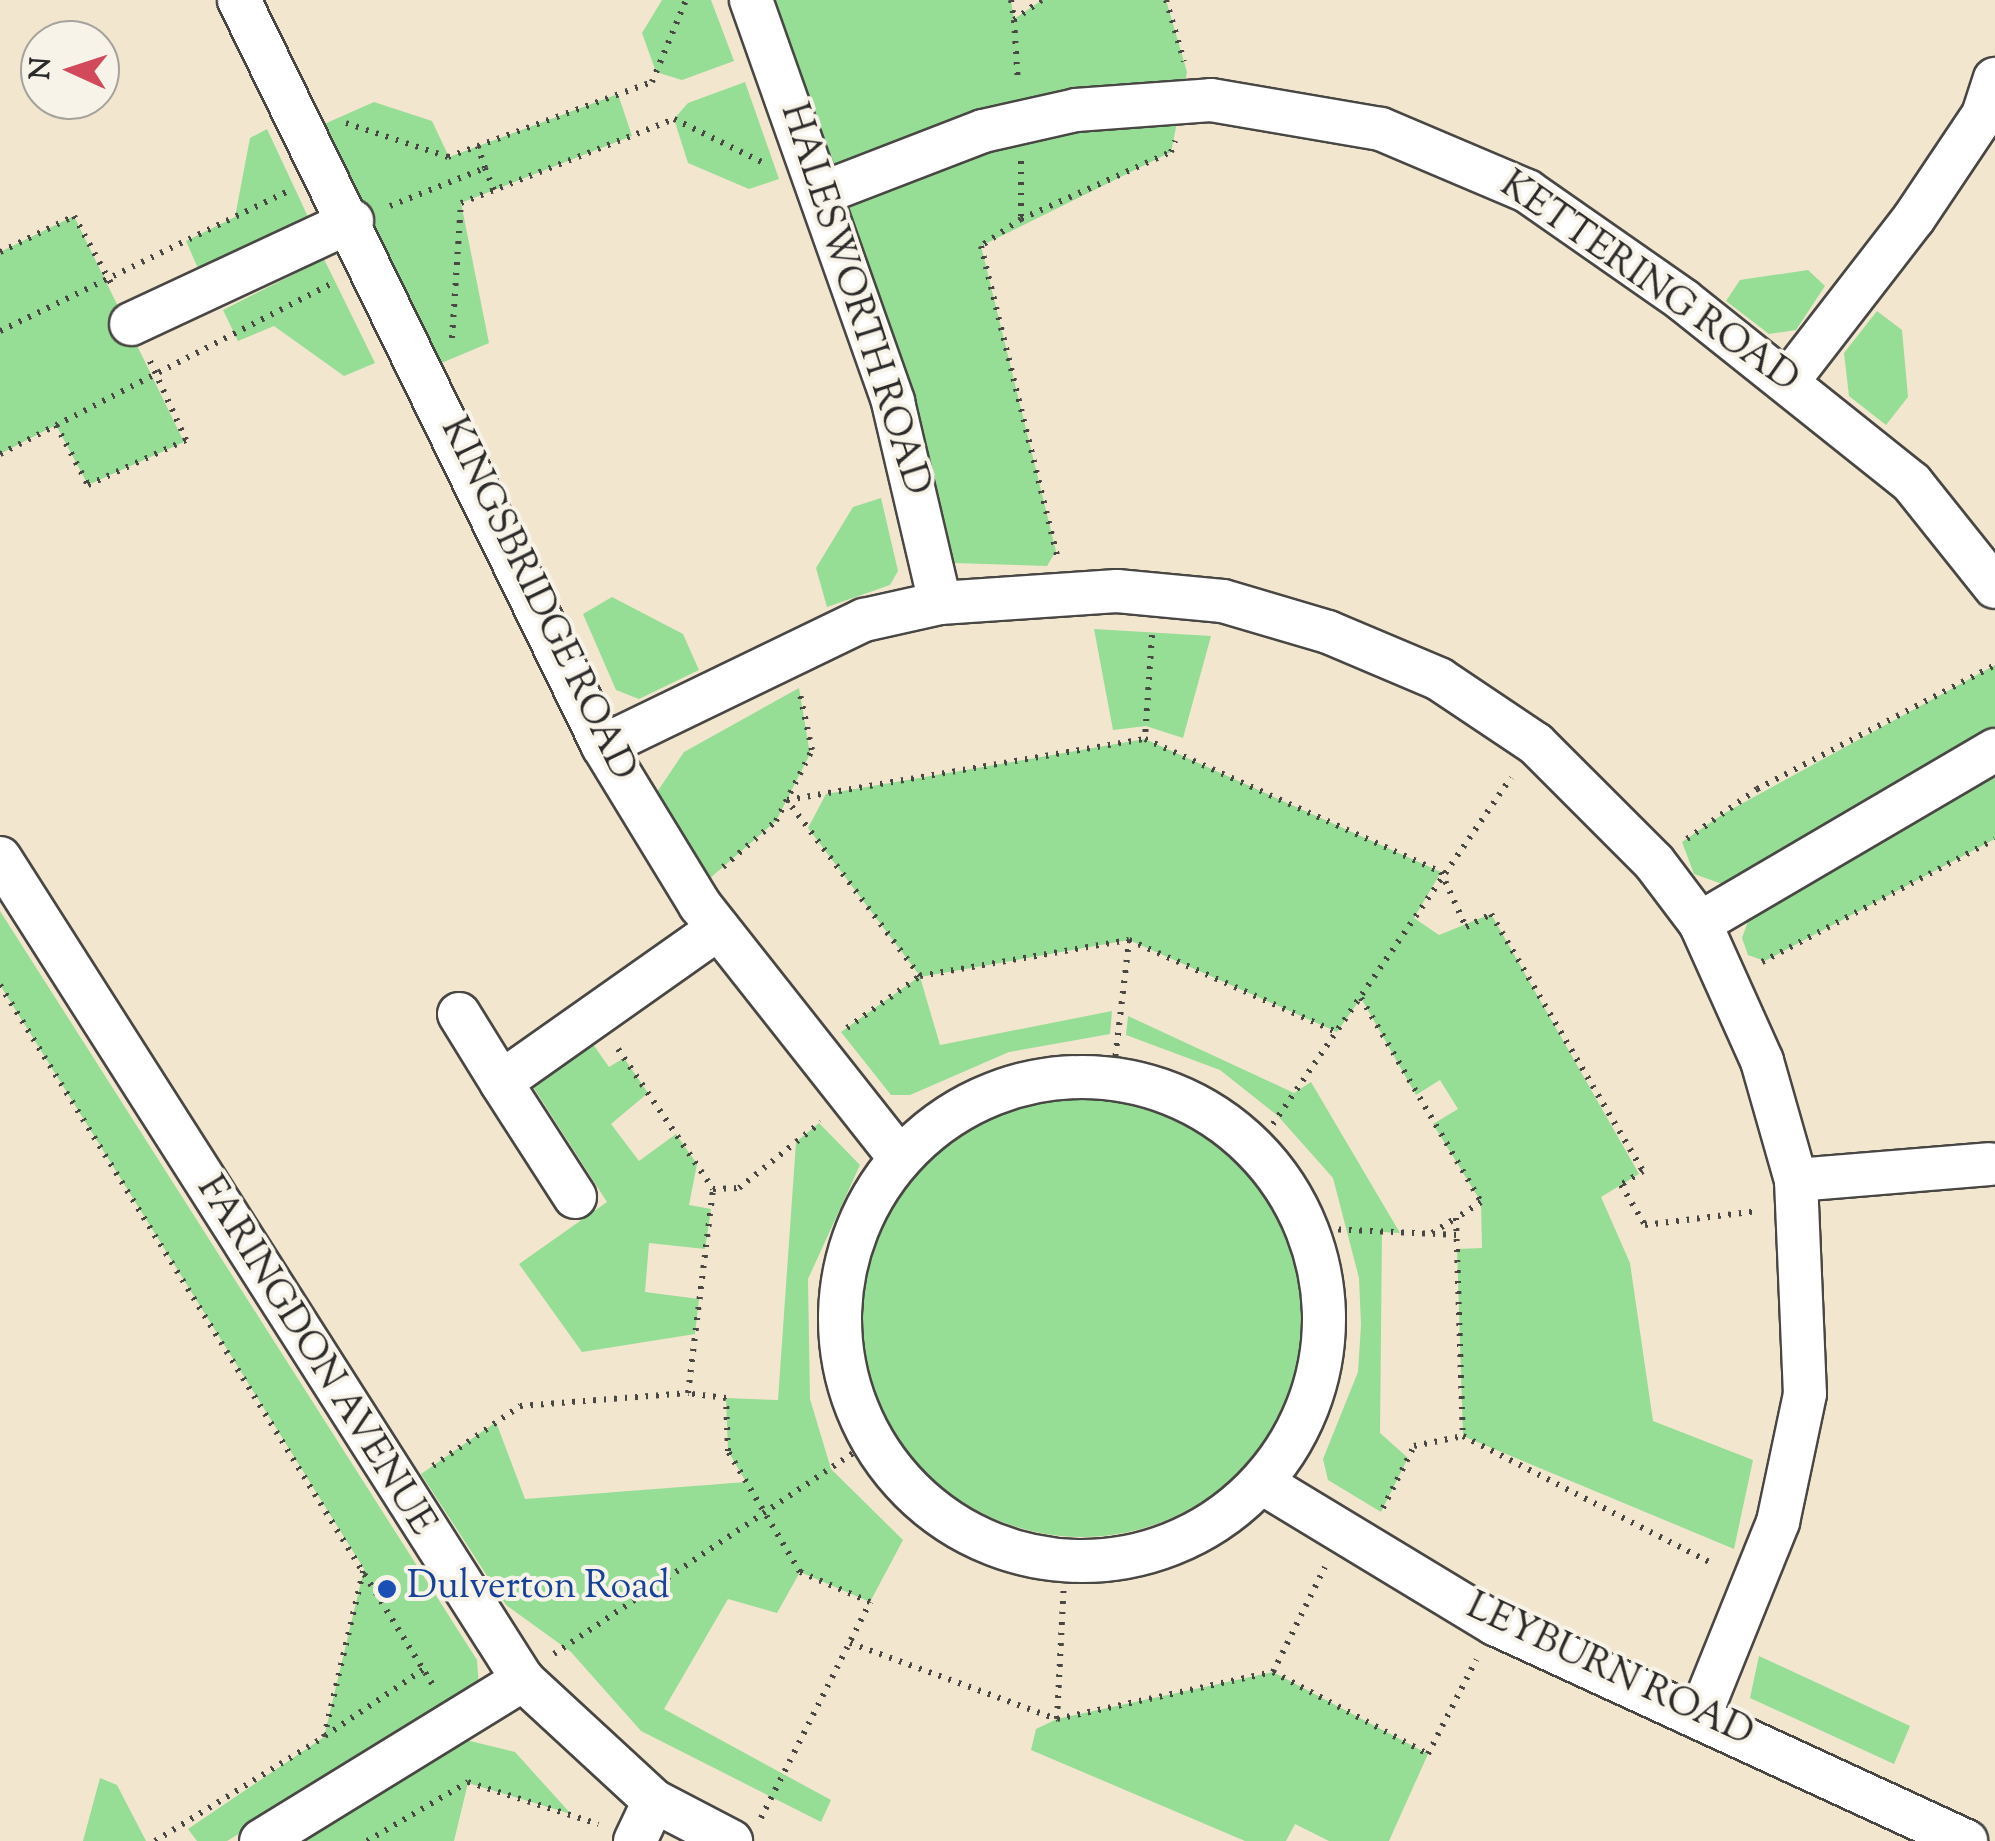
<!DOCTYPE html>
<html>
<head>
<meta charset="utf-8">
<style>
  body { margin:0 }
  #map { position:relative; width:1995px; height:1841px; overflow:hidden; background:#f3e6cf; font-family:"Sorts Mill Goudy",serif }
  div>[style] { position:absolute }
  .green>* { inset:0; background:#96dd96 }
  .round { border-radius:50% }
  .path>* { height:6px; margin-top:-3px; transform-origin:0; background:repeating-linear-gradient(90deg,#494744 0 2.5px,transparent 0 10.5px) }
  .roads { filter:drop-shadow(2px 0 #494744) drop-shadow(-2px 0 #494744) drop-shadow(0 2px #494744) drop-shadow(0 -2px #494744) }
  .minor>* { height:42px; margin:-21px; padding:0 21px; transform-origin:21px; border-radius:21px; background:#fff }
  .minor>.ring { margin:-21px; padding:0; box-sizing:content-box; background:none; border:42px solid #fff; border-radius:50% }
  .dots>* { width:28px; height:28px; translate:-50% -50%; box-sizing:border-box; border:5px solid #f7f3e8; border-radius:50% }
  span { translate:-50% -50%; white-space:nowrap; text-align:center; line-height:1.15; -webkit-text-stroke:8px #f7f3e8; paint-order:stroke }
  .street-label { font-size:38px; color:#2b2b2b }
  .transit-label { font-size:38px; color:#164399 }
  .left { translate:0 -50%; text-align:left }
  .north { position:absolute; left:20px; top:20px; width:100px; height:100px; box-sizing:border-box; background:#f7f3e8; border:2px solid #a5a39c; border-radius:50%; rotate:273deg; font-size:28px; font-weight:700; line-height:40px; text-align:center; color:#2b2b2b }
  .north::after { content:''; display:block; margin:auto; width:35px; height:45px; background:#d1495b; clip-path:polygon(50% 0,100% 100%,50% 72%,0 100%) }
</style>
</head>
<body>
<div id="map">
  <div class="green">
    <div style="clip-path:polygon(662px 0,711px 0,734px 61px,682px 80px,656px 72px,642px 33px)"></div>
    <div style="clip-path:polygon(764px 0,1011px 0,1014px 19px,1042px 0,1166px 0,1187px 72px,1171px 152px,981px 246px,1056px 551px,1047px 566px,953px 563px,879px 299px)"></div>
    <div style="clip-path:polygon(745px 82px,779px 179px,749px 189px,688px 163px,674px 119px,688px 103px)"></div>
    <div style="clip-path:polygon(618px 94px,632px 136px,461px 203px,489px 343px,439px 364px,322px 125px,374px 102px,432px 121px,449px 157px)"></div>
    <div style="clip-path:polygon(267px 129px,309px 219px,200px 273px,186px 241px,235px 217px,250px 138px)"></div>
    <div style="clip-path:polygon(74px 216px,184px 442px,88px 485px,56px 425px,0 454px,0 252px)"></div>
    <div style="clip-path:polygon(324px 259px,375px 363px,344px 376px,274px 326px,238px 341px,223px 310px)"></div>
    <div style="clip-path:polygon(1808px 270px,1825px 286px,1796px 330px,1769px 334px,1726px 301px,1740px 280px)"></div>
    <div style="clip-path:polygon(1877px 311px,1902px 330px,1908px 397px,1886px 425px,1849px 396px,1844px 353px)"></div>
    <div style="clip-path:polygon(881px 498px,898px 571px,890px 585px,827px 607px,816px 568px,853px 507px)"></div>
    <div style="clip-path:polygon(612px 597px,683px 634px,699px 670px,639px 699px,616px 690px,583px 614px)"></div>
    <div style="clip-path:polygon(1094px 629px,1211px 636px,1183px 738px,1146px 726px,1113px 730px)"></div>
    <div style="clip-path:polygon(1995px 665px,1995px 726px,1725px 885px,1694px 874px,1682px 842px,1723px 814px)"></div>
    <div style="clip-path:polygon(799px 688px,810px 754px,776px 821px,709px 879px,655px 795px,684px 752px)"></div>
    <div style="clip-path:polygon(1145px 739px,1441px 872px,1414px 918px,1439px 935px,1491px 914px,1639px 1174px,1601px 1197px,1630px 1263px,1653px 1421px,1753px 1460px,1734px 1549px,1463px 1436px,1457px 1249px,1482px 1248px,1481px 1202px,1433px 1124px,1458px 1109px,1440px 1080px,1416px 1095px,1361px 998px,1337px 1032px,1129px 940px,920px 977px,940px 1045px,1112px 1011px,1110px 1034px,1009px 1052px,910px 1095px,891px 1095px,841px 1032px,920px 976px,808px 828px,826px 794px)"></div>
    <div style="clip-path:polygon(1995px 770px,1995px 839px,1765px 961px,1748px 955px,1742px 938px,1751px 913px)"></div>
    <div style="clip-path:polygon(0 911px,477px 1660px,479px 1688px,227px 1841px,197px 1841px,188px 1829px,324px 1737px,364px 1569px,0 985px)"></div>
    <div style="clip-path:polygon(1128px 1016px,1294px 1093px,1311px 1082px,1400px 1233px,1382px 1232px,1380px 1433px,1408px 1458px,1381px 1512px,1328px 1480px,1323px 1459px,1358px 1372px,1361px 1325px,1359px 1278px,1333px 1178px,1278px 1116px,1220px 1070px,1126px 1035px)"></div>
    <div style="clip-path:polygon(590px 1040px,609px 1067px,624px 1058px,648px 1093px,611px 1124px,639px 1161px,676px 1134px,697px 1164px,689px 1205px,711px 1209px,705px 1249px,649px 1243px,645px 1292px,699px 1299px,695px 1334px,582px 1352px,519px 1264px,607px 1202px,530px 1082px)"></div>
    <div class="round" style="left:862px;top:1097px;width:440px;height:440px"></div>
    <div style="clip-path:polygon(819px 1123px,860px 1165px,808px 1279px,810px 1399px,831px 1469px,903px 1540px,870px 1602px,800px 1572px,777px 1613px,728px 1599px,664px 1709px,831px 1800px,821px 1822px,641px 1731px,571px 1652px,506px 1605px,421px 1474px,496px 1422px,525px 1499px,746px 1482px,728px 1451px,726px 1398px,778px 1400px,796px 1142px)"></div>
    <div style="clip-path:polygon(1759px 1656px,1910px 1726px,1894px 1764px,1750px 1698px)"></div>
    <div style="clip-path:polygon(1273px 1672px,1428px 1754px,1389px 1841px,1329px 1841px,1295px 1824px,1286px 1841px,1245px 1841px,1031px 1750px,1036px 1729px,1057px 1719px)"></div>
    <div style="clip-path:polygon(466px 1740px,515px 1752px,571px 1814px,468px 1783px,454px 1841px,291px 1841px)"></div>
    <div style="clip-path:polygon(100px 1778px,117px 1785px,146px 1841px,83px 1841px)"></div>
  </div>
  <div class="path">
    <div style="left:1011px;top:0;width:20px;rotate:81deg"></div>
    <div style="left:1014px;top:20px;width:34px;rotate:-36deg"></div>
    <div style="left:1166px;top:0;width:64px;rotate:73.6deg"></div>
    <div style="left:1014px;top:20px;width:63px;rotate:86.4deg"></div>
    <div style="left:346px;top:123px;width:108px;rotate:18.4deg"></div>
    <div style="left:448px;top:157px;width:217px;rotate:-20.2deg"></div>
    <div style="left:652px;top:82px;width:89px;rotate:-67.5deg"></div>
    <div style="left:1021px;top:161px;width:58px;rotate:90deg"></div>
    <div style="left:1021px;top:219px;width:48px;rotate:146deg"></div>
    <div style="left:981px;top:246px;width:318px;rotate:76.2deg"></div>
    <div style="left:485px;top:168px;width:24px;rotate:68deg"></div>
    <div style="left:390px;top:206px;width:102px;rotate:-21.8deg"></div>
    <div style="left:485px;top:168px;width:23px;rotate:-108deg"></div>
    <div style="left:1021px;top:219px;width:164px;rotate:-24.1deg"></div>
    <div style="left:1171px;top:152px;width:12px;rotate:-70deg"></div>
    <div style="left:0;top:252px;width:82px;rotate:-25.9deg"></div>
    <div style="left:74px;top:216px;width:81px;rotate:61.2deg"></div>
    <div style="left:0;top:331px;width:320px;rotate:-25.9deg"></div>
    <div style="left:452px;top:338px;width:135px;rotate:-86.2deg"></div>
    <div style="left:461px;top:203px;width:229px;rotate:-21.5deg"></div>
    <div style="left:674px;top:119px;width:102px;rotate:26.1deg"></div>
    <div style="left:56px;top:425px;width:68px;rotate:61.9deg"></div>
    <div style="left:88px;top:485px;width:108px;rotate:-24.7deg"></div>
    <div style="left:186px;top:440px;width:87px;rotate:-114.5deg"></div>
    <div style="left:0;top:454px;width:377px;rotate:-27.2deg"></div>
    <div style="left:1152px;top:635px;width:104px;rotate:93.9deg"></div>
    <div style="left:1145px;top:739px;width:325px;rotate:24.2deg"></div>
    <div style="left:1441px;top:872px;width:60px;rotate:65.6deg"></div>
    <div style="left:1466px;top:927px;width:28px;rotate:-27deg"></div>
    <div style="left:1491px;top:914px;width:299px;rotate:59.4deg"></div>
    <div style="left:1643px;top:1171px;width:26px;rotate:148deg"></div>
    <div style="left:1621px;top:1185px;width:47px;rotate:59deg"></div>
    <div style="left:1645px;top:1225px;width:114px;rotate:-7.1deg"></div>
    <div style="left:1687px;top:839px;width:86px;rotate:-35.5deg"></div>
    <div style="left:1757px;top:789px;width:268px;rotate:-27.5deg"></div>
    <div style="left:723px;top:867px;width:70px;rotate:-41deg"></div>
    <div style="left:776px;top:821px;width:80px;rotate:-63.1deg"></div>
    <div style="left:812px;top:750px;width:57px;rotate:-102.1deg"></div>
    <div style="left:1762px;top:962px;width:263px;rotate:-27.8deg"></div>
    <div style="left:920px;top:976px;width:221px;rotate:-127.1deg"></div>
    <div style="left:787px;top:800px;width:363px;rotate:-9.7deg"></div>
    <div style="left:0;top:985px;width:829px;rotate:58.27deg"></div>
    <div style="left:1361px;top:998px;width:237px;rotate:59.5deg"></div>
    <div style="left:1481px;top:1202px;width:30px;rotate:147deg"></div>
    <div style="left:1456px;top:1218px;width:218px;rotate:88.2deg"></div>
    <div style="left:1463px;top:1436px;width:283px;rotate:27.1deg"></div>
    <div style="left:847px;top:1028px;width:90px;rotate:-35.5deg"></div>
    <div style="left:920px;top:976px;width:212px;rotate:-9.8deg"></div>
    <div style="left:1129px;top:940px;width:227px;rotate:23.9deg"></div>
    <div style="left:618px;top:1049px;width:169px;rotate:55.8deg"></div>
    <div style="left:1113px;top:1077px;width:138px;rotate:-83.3deg"></div>
    <div style="left:1255px;top:1150px;width:452px;rotate:-55.5deg"></div>
    <div style="left:1307px;top:1228px;width:151px;rotate:2.7deg"></div>
    <div style="left:1432px;top:1233px;width:28px;rotate:-32deg"></div>
    <div style="left:433px;top:1466px;width:106px;rotate:-34.6deg"></div>
    <div style="left:520px;top:1406px;width:169px;rotate:-4.4deg"></div>
    <div style="left:1383px;top:1508px;width:69px;rotate:-63.4deg"></div>
    <div style="left:1414px;top:1446px;width:50px;rotate:-11.5deg"></div>
    <div style="left:850px;top:1643px;width:221px;rotate:20.2deg"></div>
    <div style="left:1057px;top:1719px;width:221px;rotate:-12.3deg"></div>
    <div style="left:1273px;top:1672px;width:117px;rotate:-63.7deg"></div>
    <div style="left:554px;top:1654px;width:381px;rotate:-33.9deg"></div>
    <div style="left:1273px;top:1672px;width:175px;rotate:27.9deg"></div>
    <div style="left:1428px;top:1754px;width:106px;rotate:-62.9deg"></div>
    <div style="left:1057px;top:1719px;width:157px;rotate:-87.1deg"></div>
    <div style="left:325px;top:1736px;width:120px;rotate:-34.1deg"></div>
    <div style="left:761px;top:1818px;width:242px;rotate:-63.2deg"></div>
    <div style="left:870px;top:1602px;width:76px;rotate:-156.8deg"></div>
    <div style="left:800px;top:1572px;width:141px;rotate:-120.8deg"></div>
    <div style="left:728px;top:1451px;width:53px;rotate:-92.2deg"></div>
    <div style="left:726px;top:1398px;width:38px;rotate:-173deg"></div>
    <div style="left:688px;top:1393px;width:206px;rotate:-83deg"></div>
    <div style="left:713px;top:1189px;width:26px;rotate:-2deg"></div>
    <div style="left:739px;top:1188px;width:105px;rotate:-38.8deg"></div>
    <div style="left:155px;top:1841px;width:198px;rotate:-31.6deg"></div>
    <div style="left:324px;top:1737px;width:174px;rotate:-76.7deg"></div>
    <div style="left:367px;top:1841px;width:117px;rotate:-30.3deg"></div>
    <div style="left:468px;top:1782px;width:137px;rotate:17.9deg"></div>
  </div>
  <div class="roads">
    <div class="minor">
      <div style="left:239px;top:0;width:830px;rotate:63.99deg"></div>
      <div style="left:603px;top:746px;width:186px;rotate:58.6deg"></div>
      <div style="left:700px;top:905px;width:323px;rotate:51.7deg"></div>
      <div style="left:751px;top:0;width:426px;rotate:70.5deg"></div>
      <div style="left:893px;top:402px;width:206px;rotate:76.8deg"></div>
      <div style="left:825px;top:192px;width:169px;rotate:-21.1deg"></div>
      <div style="left:983px;top:131px;width:95px;rotate:-12.7deg"></div>
      <div style="left:1076px;top:110px;width:135px;rotate:-4.2deg"></div>
      <div style="left:1211px;top:100px;width:172px;rotate:9.7deg"></div>
      <div style="left:1381px;top:129px;width:159px;rotate:23deg"></div>
      <div style="left:1527px;top:191px;width:190px;rotate:34.9deg"></div>
      <div style="left:1683px;top:300px;width:293px;rotate:38.6deg"></div>
      <div style="left:1912px;top:483px;width:133px;rotate:51.4deg"></div>
      <div style="left:131px;top:324px;width:244px;rotate:-25deg"></div>
      <div style="left:1788px;top:381px;width:206px;rotate:-52.3deg"></div>
      <div style="left:1914px;top:218px;width:124px;rotate:-56.2deg"></div>
      <div style="left:1983px;top:115px;width:38px;rotate:-72deg"></div>
      <div style="left:603px;top:746px;width:290px;rotate:-25.8deg"></div>
      <div style="left:864px;top:620px;width:78px;rotate:-12.6deg"></div>
      <div style="left:940px;top:603px;width:177px;rotate:-3.9deg"></div>
      <div style="left:1117px;top:591px;width:106px;rotate:5.4deg"></div>
      <div style="left:1223px;top:601px;width:109px;rotate:16.4deg"></div>
      <div style="left:1328px;top:632px;width:121px;rotate:22.9deg"></div>
      <div style="left:1439px;top:679px;width:117px;rotate:33.8deg"></div>
      <div style="left:1536px;top:744px;width:167px;rotate:45deg"></div>
      <div style="left:1654px;top:862px;width:76px;rotate:53deg"></div>
      <div style="left:1700px;top:923px;width:151px;rotate:65.8deg"></div>
      <div style="left:1762px;top:1061px;width:124px;rotate:74.1deg"></div>
      <div style="left:1796px;top:1180px;width:214px;rotate:87.6deg"></div>
      <div style="left:1805px;top:1394px;width:131px;rotate:101.9deg"></div>
      <div style="left:1778px;top:1522px;width:208px;rotate:112deg"></div>
      <div style="left:0;top:858px;width:974px;rotate:57.53deg"></div>
      <div style="left:523px;top:1680px;width:178px;rotate:42.7deg"></div>
      <div style="left:654px;top:1801px;width:87px;rotate:27.5deg"></div>
      <div style="left:1700px;top:923px;width:342px;rotate:-30.4deg"></div>
      <div style="left:459px;top:1014px;width:80px;rotate:58.3deg"></div>
      <div class="ring" style="left:840px;top:1077px;width:442px;height:442px"></div>
      <div style="left:1796px;top:1180px;width:194px;rotate:-4.7deg"></div>
      <div style="left:575px;top:1197px;width:137px;rotate:-122.8deg"></div>
      <div style="left:501px;top:1082px;width:266px;rotate:-35.2deg"></div>
      <div style="left:1262px;top:1483px;width:272px;rotate:31.2deg"></div>
      <div style="left:1495px;top:1624px;width:519px;rotate:24.74deg"></div>
      <div style="left:261px;top:1841px;width:308px;rotate:-31.6deg"></div>
      <div style="left:635px;top:1841px;width:44px;rotate:-64.6deg"></div>
    </div>
  </div>
  <div class="dots">
    <div style="left:387px;top:1589px;background:#1a4fb4"></div>
  </div>
  <div class="street-label">
    <span style="left:1648px;top:284px;rotate:35deg">KETTERING ROAD</span>
    <span style="left:853px;top:300px;rotate:72deg">HALESWORTH ROAD</span>
    <span style="left:536px;top:600px;rotate:64deg">KINGSBRIDGE ROAD</span>
    <span style="left:314px;top:1357px;rotate:58deg">FARINGDON AVENUE</span>
    <span style="left:1609px;top:1672px;rotate:25deg">LEYBURN ROAD</span>
  </div>
  <div class="transit-label">
    <span class="left" style="left:407px;top:1589px">Dulverton Road</span>
  </div>
  <div class="north">N</div>
</div>
</body>
</html>
